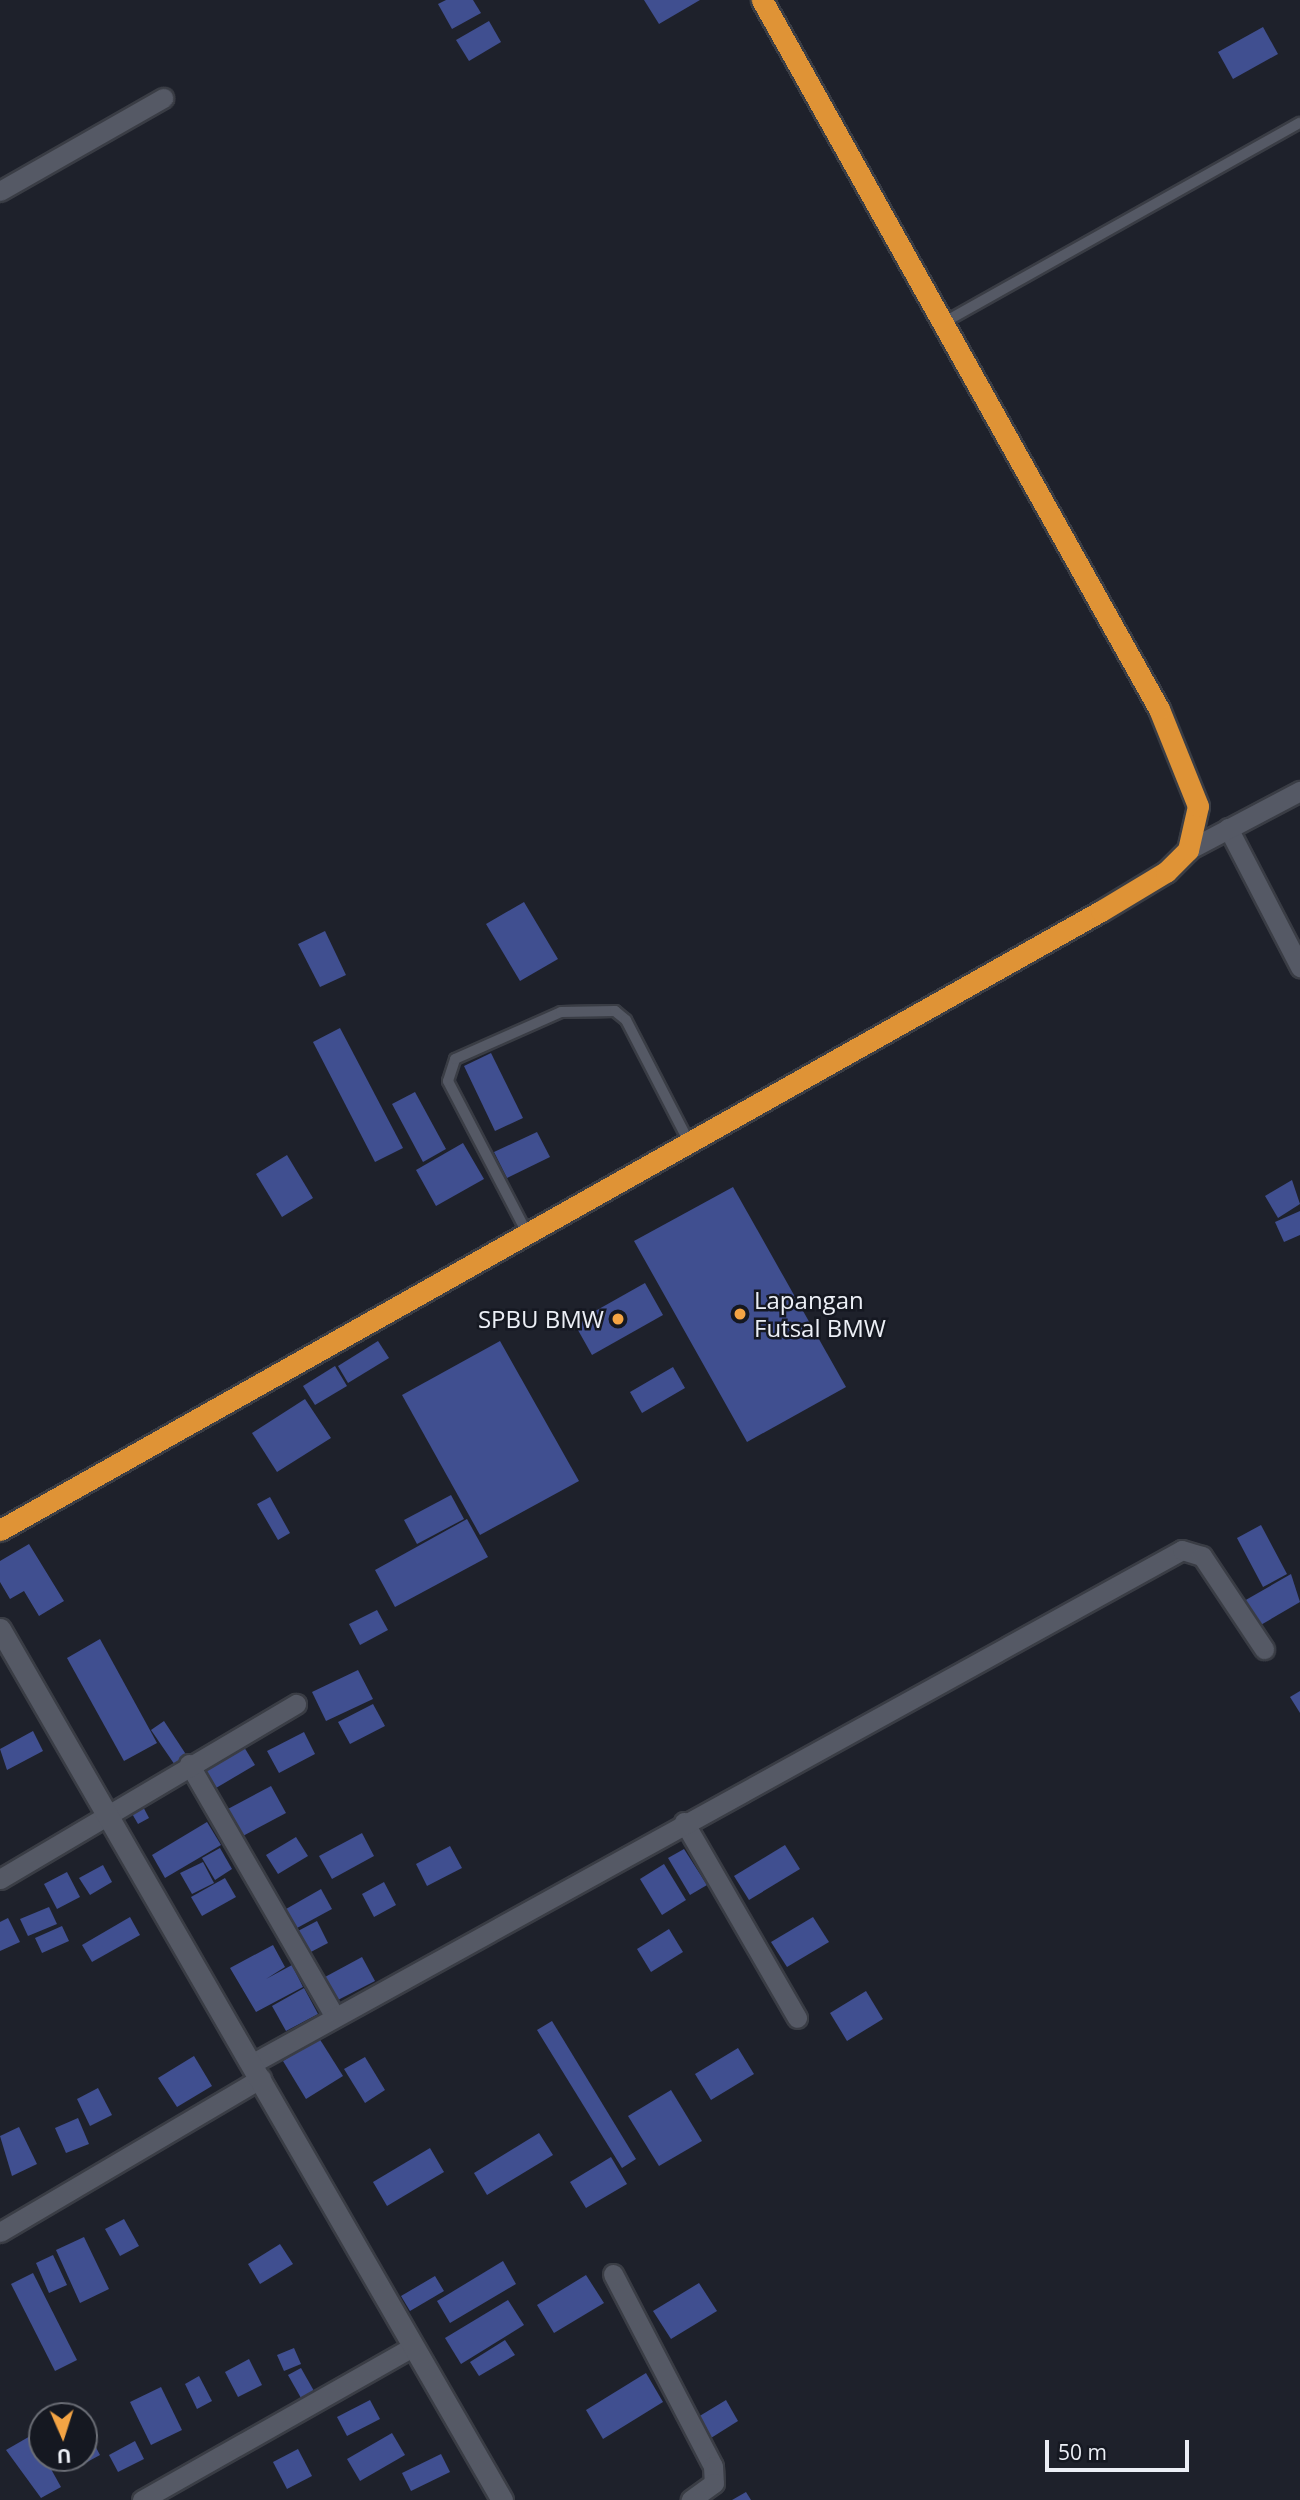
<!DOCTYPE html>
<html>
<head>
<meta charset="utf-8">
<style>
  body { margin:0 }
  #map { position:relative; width:1300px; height:2500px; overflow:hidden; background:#1e212b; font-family:"Open Sans",sans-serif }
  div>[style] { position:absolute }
  .building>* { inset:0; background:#404f90 }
  .roads { filter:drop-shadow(2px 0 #3a3d45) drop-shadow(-2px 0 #3a3d45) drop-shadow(0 2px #3a3d45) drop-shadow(0 -2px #3a3d45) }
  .lane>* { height:10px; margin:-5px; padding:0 5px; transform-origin:5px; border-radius:5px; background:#555965 }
  .street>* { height:19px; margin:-9.5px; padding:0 9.5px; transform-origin:9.5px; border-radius:9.5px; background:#555965 }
  .secondary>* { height:21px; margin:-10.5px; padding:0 10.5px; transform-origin:10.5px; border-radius:10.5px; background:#555965 }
  .highway>* { height:21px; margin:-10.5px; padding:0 10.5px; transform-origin:10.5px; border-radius:10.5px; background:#df9336 }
  .dots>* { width:19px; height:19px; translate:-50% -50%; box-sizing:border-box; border:4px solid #151821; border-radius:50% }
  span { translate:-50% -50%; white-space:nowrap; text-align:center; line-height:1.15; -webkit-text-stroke:5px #151821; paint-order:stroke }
  .poi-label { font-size:24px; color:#eceff6 }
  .left { translate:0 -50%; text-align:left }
  .right { translate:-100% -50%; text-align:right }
  .north { position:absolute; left:28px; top:2402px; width:70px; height:70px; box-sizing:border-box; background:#151821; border:2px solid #6b6e76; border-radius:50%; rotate:177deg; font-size:19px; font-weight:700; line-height:28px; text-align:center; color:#eceff6 }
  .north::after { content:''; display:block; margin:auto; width:24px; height:32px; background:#f4a444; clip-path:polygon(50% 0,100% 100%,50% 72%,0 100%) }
  .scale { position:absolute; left:1045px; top:2440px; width:144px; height:32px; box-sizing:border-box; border:4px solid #eceff6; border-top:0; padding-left:9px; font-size:21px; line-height:24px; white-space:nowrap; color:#eceff6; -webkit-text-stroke:5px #151821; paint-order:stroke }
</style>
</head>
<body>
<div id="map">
  <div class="building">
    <div style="clip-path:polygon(446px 0,473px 0,481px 13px,452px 29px,438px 4px)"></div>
    <div style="clip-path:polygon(644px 0,700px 0,659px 24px)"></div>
    <div style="clip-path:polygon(489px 21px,501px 42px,469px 61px,456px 40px)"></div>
    <div style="clip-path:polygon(1263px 27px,1278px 54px,1233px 79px,1218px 52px)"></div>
    <div style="clip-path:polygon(524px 902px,558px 959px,520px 981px,486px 924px)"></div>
    <div style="clip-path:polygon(325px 931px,346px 975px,320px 987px,298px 944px)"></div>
    <div style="clip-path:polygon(340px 1028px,403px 1148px,375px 1162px,313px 1042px)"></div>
    <div style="clip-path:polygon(491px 1053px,523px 1118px,495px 1131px,464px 1066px)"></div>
    <div style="clip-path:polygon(415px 1092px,446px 1149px,423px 1162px,392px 1104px)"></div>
    <div style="clip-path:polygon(537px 1132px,550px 1157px,507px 1178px,494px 1152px)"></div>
    <div style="clip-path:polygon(463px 1143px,484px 1179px,436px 1206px,416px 1170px)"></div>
    <div style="clip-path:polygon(287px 1155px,313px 1198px,282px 1217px,256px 1174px)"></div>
    <div style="clip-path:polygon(1292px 1180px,1300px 1204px,1278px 1218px,1265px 1196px)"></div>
    <div style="clip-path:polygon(733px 1187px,846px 1387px,747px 1442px,634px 1241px)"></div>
    <div style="clip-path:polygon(1300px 1211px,1300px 1235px,1284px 1242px,1275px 1222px)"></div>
    <div style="clip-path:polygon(645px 1283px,663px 1315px,592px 1355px,574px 1323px)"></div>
    <div style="clip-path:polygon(378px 1341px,389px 1358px,348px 1383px,338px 1366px)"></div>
    <div style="clip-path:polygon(500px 1341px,579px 1481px,480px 1535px,402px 1395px)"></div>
    <div style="clip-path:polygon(335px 1366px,347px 1386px,315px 1405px,303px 1386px)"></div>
    <div style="clip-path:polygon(673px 1367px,685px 1388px,642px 1413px,630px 1392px)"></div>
    <div style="clip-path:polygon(305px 1399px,331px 1438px,277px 1472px,252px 1433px)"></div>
    <div style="clip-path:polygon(451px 1495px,464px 1519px,417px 1544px,404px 1520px)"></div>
    <div style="clip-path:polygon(270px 1497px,290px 1533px,278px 1540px,257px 1504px)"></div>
    <div style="clip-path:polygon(467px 1519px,488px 1557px,395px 1607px,375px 1570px)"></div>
    <div style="clip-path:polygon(1261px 1525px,1287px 1574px,1263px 1587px,1237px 1538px)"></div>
    <div style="clip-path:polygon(29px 1544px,64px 1601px,39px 1616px,24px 1591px,10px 1599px,0 1582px,0 1561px)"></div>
    <div style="clip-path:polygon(1291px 1574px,1300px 1602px,1259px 1626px,1244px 1601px)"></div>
    <div style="clip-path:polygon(377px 1610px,388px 1630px,360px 1645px,349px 1624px)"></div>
    <div style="clip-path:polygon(100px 1639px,157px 1743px,124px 1761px,67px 1658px)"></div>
    <div style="clip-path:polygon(358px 1670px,373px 1699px,326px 1721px,312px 1692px)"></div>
    <div style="clip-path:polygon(1300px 1691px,1300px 1713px,1290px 1697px)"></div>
    <div style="clip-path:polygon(373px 1704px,385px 1726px,350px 1744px,338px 1722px)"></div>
    <div style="clip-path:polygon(164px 1721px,189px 1759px,177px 1768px,151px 1730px)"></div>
    <div style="clip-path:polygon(33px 1731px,43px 1751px,7px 1770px,0 1749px)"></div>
    <div style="clip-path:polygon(304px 1732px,315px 1754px,279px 1773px,267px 1751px)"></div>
    <div style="clip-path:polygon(241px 1742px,255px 1765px,216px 1788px,202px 1765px)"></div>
    <div style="clip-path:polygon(271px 1786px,286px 1813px,241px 1837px,226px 1810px)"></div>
    <div style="clip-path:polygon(139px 1799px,149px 1818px,138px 1824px,127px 1805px)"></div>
    <div style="clip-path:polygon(207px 1822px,221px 1845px,165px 1878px,152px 1855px)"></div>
    <div style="clip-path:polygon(362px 1833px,374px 1856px,332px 1879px,319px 1856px)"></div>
    <div style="clip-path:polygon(296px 1837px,308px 1856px,278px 1874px,266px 1855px)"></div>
    <div style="clip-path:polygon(785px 1845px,800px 1869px,749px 1900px,734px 1876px)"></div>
    <div style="clip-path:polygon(450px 1846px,462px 1868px,427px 1886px,416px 1864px)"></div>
    <div style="clip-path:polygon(220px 1848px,232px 1869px,215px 1880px,202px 1858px)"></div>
    <div style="clip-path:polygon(684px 1849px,707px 1885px,690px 1895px,668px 1858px)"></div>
    <div style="clip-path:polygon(203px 1862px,214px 1883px,192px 1894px,180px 1873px)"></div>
    <div style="clip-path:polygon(664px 1864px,686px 1900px,662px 1915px,640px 1879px)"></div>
    <div style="clip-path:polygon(103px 1865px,112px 1882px,90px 1895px,79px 1878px)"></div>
    <div style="clip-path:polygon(67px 1872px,80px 1897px,57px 1909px,44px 1884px)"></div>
    <div style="clip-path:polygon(225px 1878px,236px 1897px,202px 1916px,191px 1897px)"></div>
    <div style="clip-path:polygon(384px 1882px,396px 1905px,374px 1917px,362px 1894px)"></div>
    <div style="clip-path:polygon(321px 1889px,332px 1909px,297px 1928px,286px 1909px)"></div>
    <div style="clip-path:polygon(49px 1907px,57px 1924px,28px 1936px,20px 1919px)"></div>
    <div style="clip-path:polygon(130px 1917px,140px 1935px,92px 1962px,82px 1945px)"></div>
    <div style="clip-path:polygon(813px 1917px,829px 1942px,787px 1967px,771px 1942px)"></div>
    <div style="clip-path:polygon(8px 1918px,20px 1942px,0 1951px,0 1922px)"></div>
    <div style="clip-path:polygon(317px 1921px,328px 1943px,307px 1954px,296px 1932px)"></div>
    <div style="clip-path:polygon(62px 1926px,69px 1941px,42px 1953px,35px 1938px)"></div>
    <div style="clip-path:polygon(669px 1929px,683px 1952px,651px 1972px,637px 1949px)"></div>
    <div style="clip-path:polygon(273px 1945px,285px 1967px,266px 1979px,292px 1965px,303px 1987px,256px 2012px,230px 1968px)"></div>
    <div style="clip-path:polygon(362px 1957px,375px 1981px,338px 2000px,325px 1977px)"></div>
    <div style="clip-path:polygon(304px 1988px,318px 2014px,286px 2031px,272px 2006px)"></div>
    <div style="clip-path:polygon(866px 1991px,883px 2019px,847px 2041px,830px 2013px)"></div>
    <div style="clip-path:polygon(552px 2021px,636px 2159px,622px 2168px,537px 2030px)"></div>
    <div style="clip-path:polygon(319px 2038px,343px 2076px,306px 2099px,283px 2061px)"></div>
    <div style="clip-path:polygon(738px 2048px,754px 2074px,711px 2100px,695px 2074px)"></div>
    <div style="clip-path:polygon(194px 2056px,212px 2086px,177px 2107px,158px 2078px)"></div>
    <div style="clip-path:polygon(365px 2057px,385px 2090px,365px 2103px,344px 2069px)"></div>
    <div style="clip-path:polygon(98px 2088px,112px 2115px,90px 2126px,77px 2099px)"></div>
    <div style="clip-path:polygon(671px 2090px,702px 2141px,659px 2166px,628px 2116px)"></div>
    <div style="clip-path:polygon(78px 2118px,89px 2144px,66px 2153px,55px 2128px)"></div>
    <div style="clip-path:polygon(19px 2127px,37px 2164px,12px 2176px,0 2136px)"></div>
    <div style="clip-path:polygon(539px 2133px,553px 2155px,487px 2195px,474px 2173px)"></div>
    <div style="clip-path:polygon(430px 2148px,444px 2172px,387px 2206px,373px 2182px)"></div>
    <div style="clip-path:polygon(611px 2157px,627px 2184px,586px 2208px,570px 2182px)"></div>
    <div style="clip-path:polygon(124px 2219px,139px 2246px,120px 2256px,105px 2229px)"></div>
    <div style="clip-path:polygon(84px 2237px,109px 2289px,80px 2303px,56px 2250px)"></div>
    <div style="clip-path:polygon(280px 2244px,293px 2264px,260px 2284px,248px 2264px)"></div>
    <div style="clip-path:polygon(53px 2255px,67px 2285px,49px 2293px,36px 2263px)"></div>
    <div style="clip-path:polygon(503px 2261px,516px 2284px,450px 2323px,437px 2301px)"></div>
    <div style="clip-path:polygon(33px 2273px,77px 2360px,55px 2371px,11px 2284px)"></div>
    <div style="clip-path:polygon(586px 2275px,604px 2303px,554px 2333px,537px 2305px)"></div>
    <div style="clip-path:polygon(435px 2276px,444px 2291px,410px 2311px,401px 2296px)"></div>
    <div style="clip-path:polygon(699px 2283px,717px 2311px,671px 2339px,653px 2311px)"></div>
    <div style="clip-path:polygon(508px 2300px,524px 2325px,461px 2364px,445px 2338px)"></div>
    <div style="clip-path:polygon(505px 2340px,515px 2355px,479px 2376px,470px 2362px)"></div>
    <div style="clip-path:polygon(294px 2348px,301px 2364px,284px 2371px,277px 2355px)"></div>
    <div style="clip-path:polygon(249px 2359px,262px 2385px,238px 2397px,225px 2372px)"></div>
    <div style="clip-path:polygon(301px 2368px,314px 2391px,301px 2398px,288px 2375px)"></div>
    <div style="clip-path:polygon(646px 2373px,663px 2402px,603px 2439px,586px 2410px)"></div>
    <div style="clip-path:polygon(199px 2376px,212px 2401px,197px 2409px,185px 2384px)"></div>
    <div style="clip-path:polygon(161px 2387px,182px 2430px,151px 2445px,130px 2402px)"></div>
    <div style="clip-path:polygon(370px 2400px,380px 2419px,347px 2436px,337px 2417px)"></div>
    <div style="clip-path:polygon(726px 2400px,738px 2421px,711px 2438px,698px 2417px)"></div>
    <div style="clip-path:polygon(84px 2425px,100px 2455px,76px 2468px,71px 2458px,84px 2458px)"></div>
    <div style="clip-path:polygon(392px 2433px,405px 2455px,360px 2481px,347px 2459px)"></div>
    <div style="clip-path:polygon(32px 2435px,61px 2487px,41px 2498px,6px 2450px)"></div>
    <div style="clip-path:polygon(135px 2441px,144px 2459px,118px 2472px,109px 2455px)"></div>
    <div style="clip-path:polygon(298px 2449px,312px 2476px,287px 2489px,273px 2462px)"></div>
    <div style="clip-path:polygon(441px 2454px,450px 2472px,411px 2491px,402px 2473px)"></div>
    <div style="clip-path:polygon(746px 2492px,751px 2500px,732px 2500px)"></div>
  </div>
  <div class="roads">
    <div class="lane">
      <div style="left:943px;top:323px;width:409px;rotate:-29.3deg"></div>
      <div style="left:526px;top:1231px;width:169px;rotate:-117.5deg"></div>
      <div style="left:448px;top:1081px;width:23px;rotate:-72deg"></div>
      <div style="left:455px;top:1059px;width:116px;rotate:-23.9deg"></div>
      <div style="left:561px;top:1012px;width:54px;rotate:-1.1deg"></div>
      <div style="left:615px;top:1011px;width:14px;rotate:39deg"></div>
      <div style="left:626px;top:1020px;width:137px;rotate:62.7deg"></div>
    </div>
    <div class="street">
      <div style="left:0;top:191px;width:188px;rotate:-29.7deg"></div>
      <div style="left:1228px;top:828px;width:157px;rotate:62.6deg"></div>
      <div style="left:1188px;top:850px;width:127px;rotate:-27.8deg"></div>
      <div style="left:189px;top:1764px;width:290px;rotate:60deg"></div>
      <div style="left:684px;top:1822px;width:226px;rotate:60deg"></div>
      <div style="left:0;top:1879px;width:344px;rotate:-30.6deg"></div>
      <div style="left:253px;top:2063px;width:1061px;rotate:-28.91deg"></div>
      <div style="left:1182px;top:1550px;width:21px;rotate:17deg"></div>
      <div style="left:1202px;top:1556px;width:112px;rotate:56.3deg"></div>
      <div style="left:0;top:2232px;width:303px;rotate:-30.5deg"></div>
      <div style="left:613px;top:2274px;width:216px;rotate:62.5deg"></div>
      <div style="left:713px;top:2466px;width:17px;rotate:87deg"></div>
      <div style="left:714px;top:2483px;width:29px;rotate:144deg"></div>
      <div style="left:142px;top:2500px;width:309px;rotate:-29.5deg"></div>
    </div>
    <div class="secondary">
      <div style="left:0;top:1629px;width:1005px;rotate:60.04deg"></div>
    </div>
    <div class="highway">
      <div style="left:0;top:1530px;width:1263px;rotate:-29.35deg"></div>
      <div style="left:1101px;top:911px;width:76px;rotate:-31deg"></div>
      <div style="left:1166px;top:872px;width:31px;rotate:-45deg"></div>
      <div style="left:1188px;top:850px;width:45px;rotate:-77.2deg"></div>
      <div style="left:1198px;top:806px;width:105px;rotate:-111.9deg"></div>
      <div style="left:1159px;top:709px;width:813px;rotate:-119.25deg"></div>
    </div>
  </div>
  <div class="dots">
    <div style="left:740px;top:1314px;background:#f4a444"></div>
    <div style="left:618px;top:1319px;background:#f4a444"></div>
  </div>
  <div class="poi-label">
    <span class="left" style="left:754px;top:1314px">Lapangan<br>Futsal BMW</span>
    <span class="right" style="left:604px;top:1319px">SPBU BMW</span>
  </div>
  <div class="north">U</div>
  <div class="scale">50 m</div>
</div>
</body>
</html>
